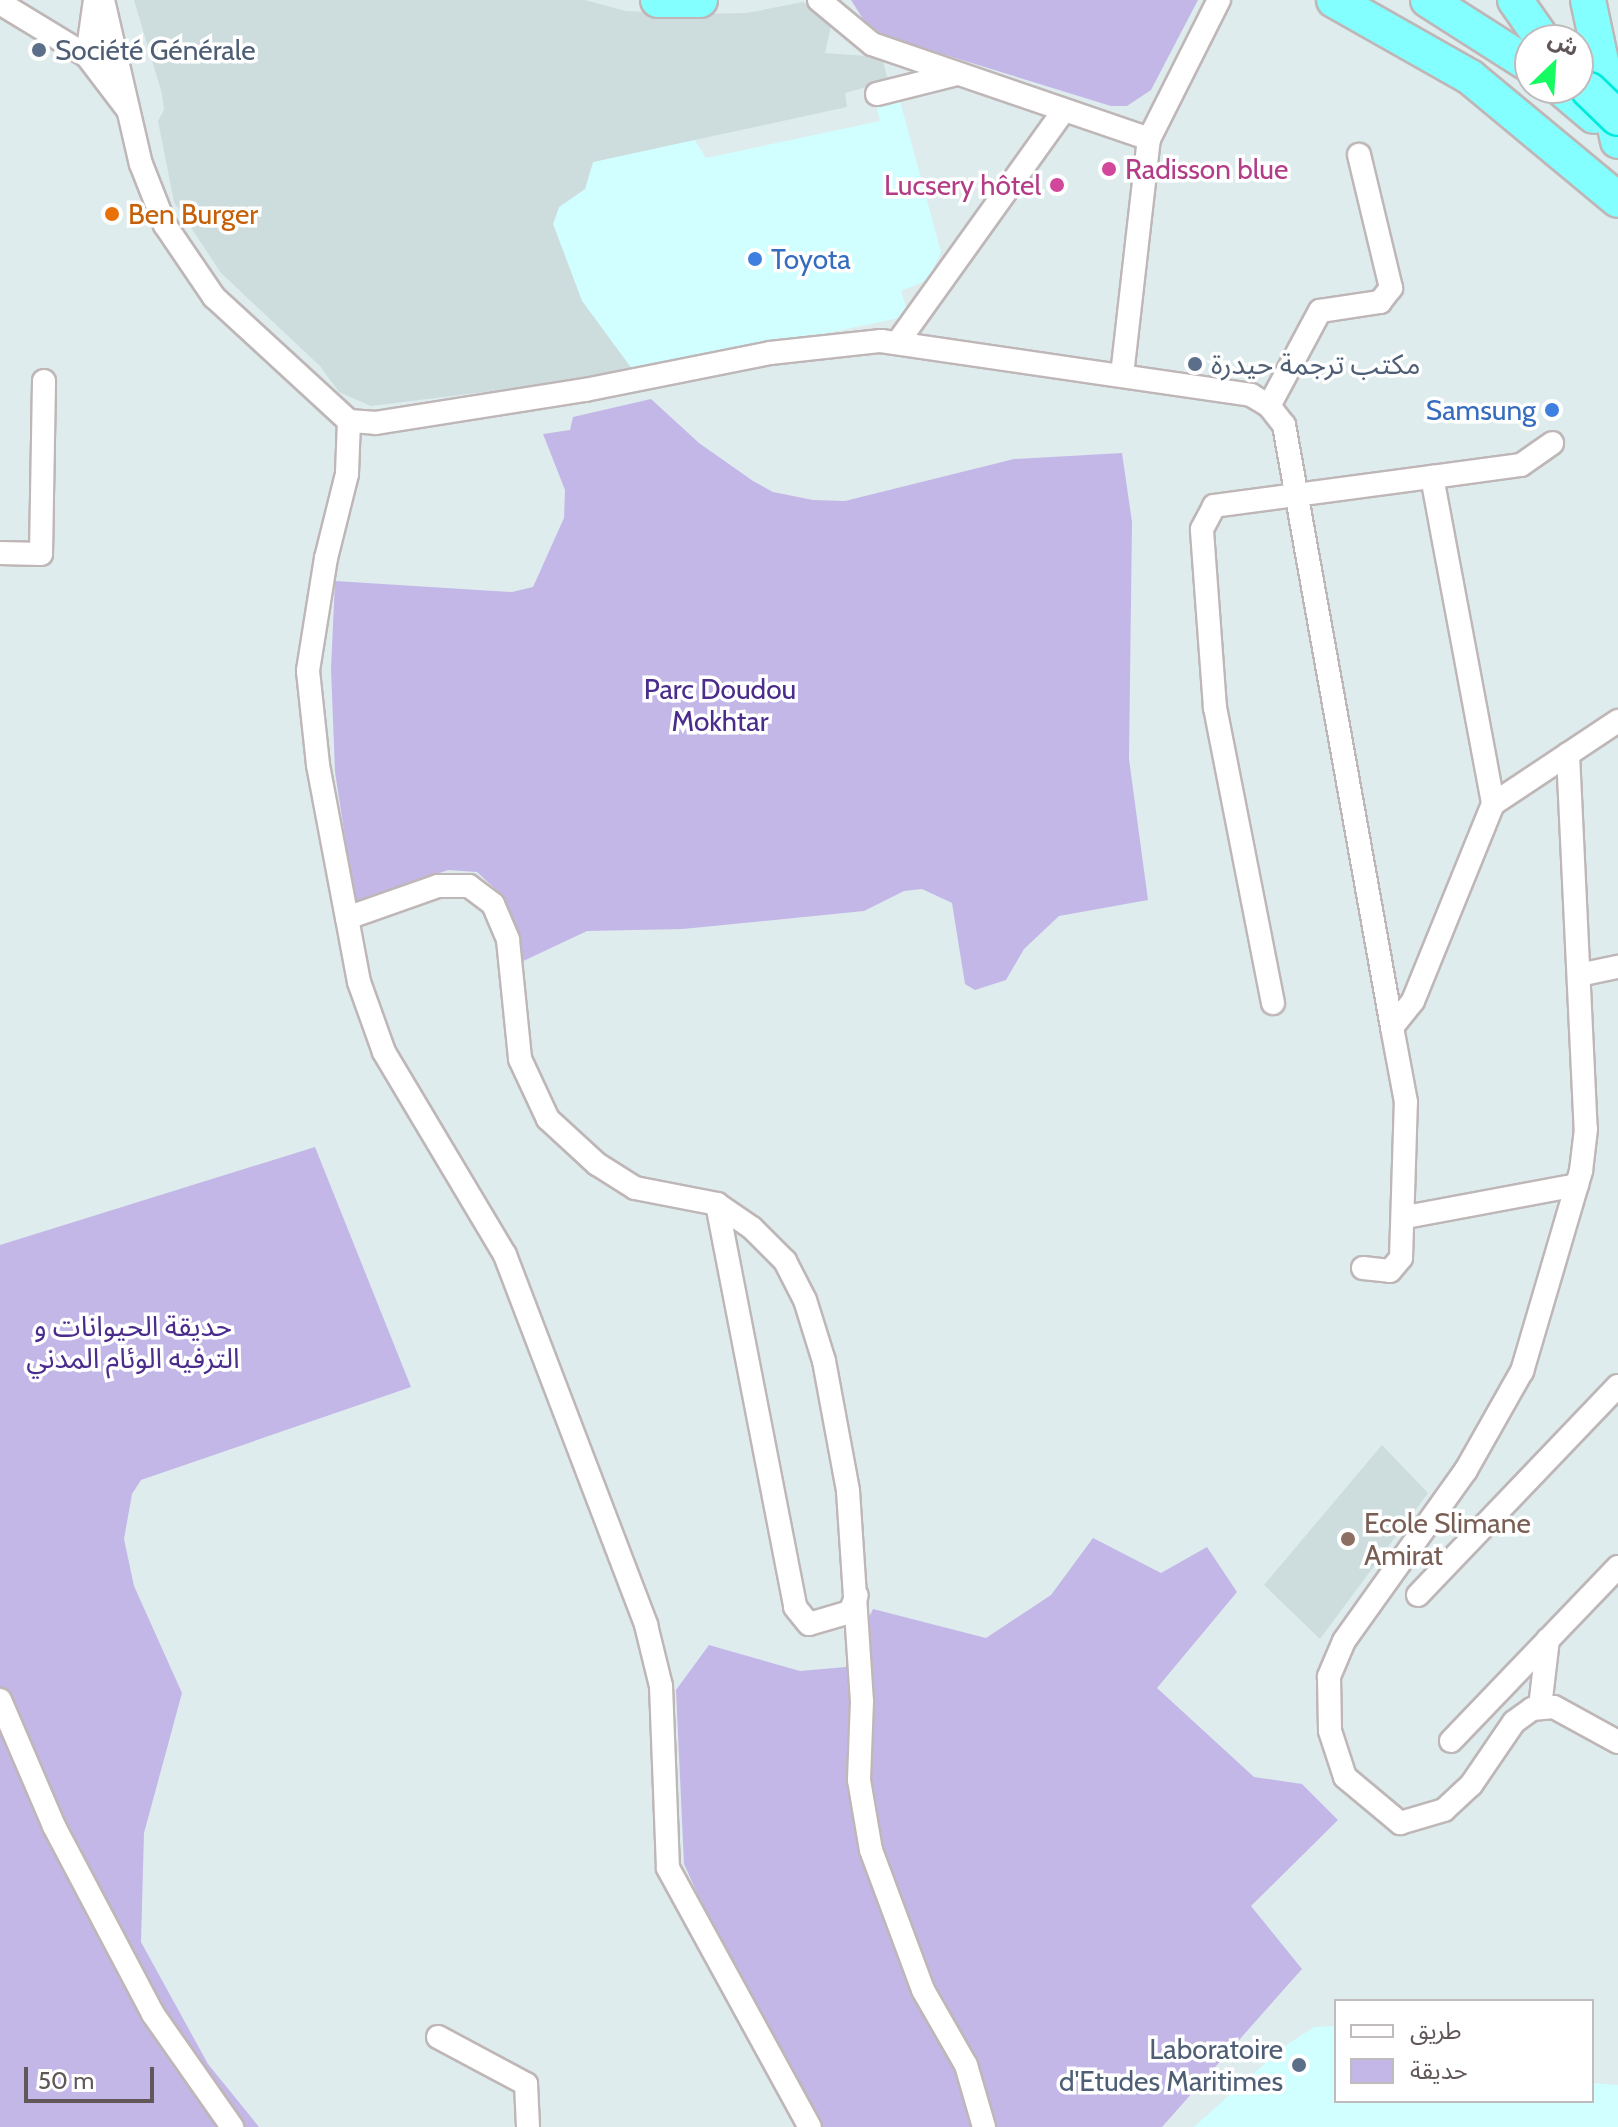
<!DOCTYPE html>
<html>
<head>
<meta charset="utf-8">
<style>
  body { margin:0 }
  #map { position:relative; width:1618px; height:2127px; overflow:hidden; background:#deeced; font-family:Cabin,"Noto Sans Arabic",sans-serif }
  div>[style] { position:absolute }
  .commercial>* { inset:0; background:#d1feff }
  .education>* { inset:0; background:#cddcdd }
  .green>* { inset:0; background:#c3b7e8 }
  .roads { filter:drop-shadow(2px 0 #bfb6b7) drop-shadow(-2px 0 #bfb6b7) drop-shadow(0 2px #bfb6b7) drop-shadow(0 -2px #bfb6b7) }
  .minor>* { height:22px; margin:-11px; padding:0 11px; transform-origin:11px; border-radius:11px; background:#fff }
  .highway>* { height:34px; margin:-17px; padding:0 17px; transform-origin:17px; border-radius:17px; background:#83ffff }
  .bridges { filter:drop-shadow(2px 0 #00ebdd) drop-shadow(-2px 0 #00ebdd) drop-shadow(0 2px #00ebdd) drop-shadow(0 -2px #00ebdd) }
  .highway-bridge>* { height:34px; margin:-17px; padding:0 17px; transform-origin:17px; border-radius:17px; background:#83ffff }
  .dots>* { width:22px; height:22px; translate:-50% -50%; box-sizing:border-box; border:4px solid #fff; border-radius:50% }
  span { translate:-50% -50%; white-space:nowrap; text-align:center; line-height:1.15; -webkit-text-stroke:7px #fff; paint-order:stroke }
  .service-label { font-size:28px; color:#4e5e75 }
  .left { translate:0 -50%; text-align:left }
  .right { translate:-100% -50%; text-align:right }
  .hotel-label { font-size:28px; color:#b23c85 }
  .food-label { font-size:28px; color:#c56008 }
  .shop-label { font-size:28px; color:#366cbe }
  .park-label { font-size:28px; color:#492c8b }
  .education-label { font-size:28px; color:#785e54 }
  .legend { position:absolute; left:1334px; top:1999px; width:260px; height:104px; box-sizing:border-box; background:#fff; border:2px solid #c0bcbd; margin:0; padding:10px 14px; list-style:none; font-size:24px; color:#615759 }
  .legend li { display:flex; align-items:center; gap:16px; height:40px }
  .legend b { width:40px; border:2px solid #c0bcbd }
  .north { position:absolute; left:1514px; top:24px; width:80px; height:80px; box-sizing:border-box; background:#fff; border:2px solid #c0bcbd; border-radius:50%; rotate:25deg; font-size:22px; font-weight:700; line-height:32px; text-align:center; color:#615759 }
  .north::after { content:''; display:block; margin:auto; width:28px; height:36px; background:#16fb62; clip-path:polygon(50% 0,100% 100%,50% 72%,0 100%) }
  .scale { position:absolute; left:24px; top:2067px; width:130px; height:36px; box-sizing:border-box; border:4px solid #615759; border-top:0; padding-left:10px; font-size:24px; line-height:28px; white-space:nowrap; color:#615759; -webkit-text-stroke:6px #fff; paint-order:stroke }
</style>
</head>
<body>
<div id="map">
  <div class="commercial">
    <div style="clip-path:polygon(900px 101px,941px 252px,928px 280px,901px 291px,909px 316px,635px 373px,582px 301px,553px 224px,559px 207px,585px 189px,593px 162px,694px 139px,706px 158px,880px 121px,877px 108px)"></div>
    <div style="clip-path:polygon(1336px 2026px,1336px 2101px,1592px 2101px,1592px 2083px,1618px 2085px,1618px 2127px,1194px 2127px,1282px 2048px,1314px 2027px)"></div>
  </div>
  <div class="education">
    <div style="clip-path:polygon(134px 0,585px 0,626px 11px,682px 14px,747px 13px,803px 2px,832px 21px,825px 53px,882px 57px,888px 81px,845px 93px,847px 107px,593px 162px,585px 189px,559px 207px,553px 224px,582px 301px,635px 373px,371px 406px,339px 392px,320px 366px,221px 273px,174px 202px,158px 121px,164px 110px,162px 94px)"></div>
    <div style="clip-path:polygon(1382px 1445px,1428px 1493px,1320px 1639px,1264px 1585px)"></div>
  </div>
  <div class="green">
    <div style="clip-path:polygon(851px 0,1198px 0,1151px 90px,1127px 106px,1111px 106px,884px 36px,863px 19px)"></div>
    <div style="clip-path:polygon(651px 399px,699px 443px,753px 481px,773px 492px,813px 500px,845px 501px,1014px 459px,1122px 453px,1132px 522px,1129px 759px,1148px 900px,1059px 916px,1024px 949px,1006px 980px,975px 990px,965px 984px,952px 903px,922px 889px,904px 891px,864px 911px,683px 929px,587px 931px,519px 963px,503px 896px,477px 872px,448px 870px,355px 902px,335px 772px,331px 669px,335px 581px,512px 592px,533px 587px,564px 518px,565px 490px,543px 434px,570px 430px,573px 417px)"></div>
    <div style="clip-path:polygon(315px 1147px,411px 1387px,141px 1480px,132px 1494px,124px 1539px,134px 1586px,182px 1693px,144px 1833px,141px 1942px,208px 2064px,259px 2127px,0 2127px,0 1245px)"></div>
    <div style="clip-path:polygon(1093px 1538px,1161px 1573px,1207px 1547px,1237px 1592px,1157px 1688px,1254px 1777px,1302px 1784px,1338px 1820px,1251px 1906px,1302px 1969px,1162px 2127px,802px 2127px,684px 1864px,676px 1690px,709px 1645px,800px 1671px,846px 1667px,873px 1609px,986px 1638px,1051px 1595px)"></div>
  </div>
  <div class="roads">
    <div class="minor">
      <div style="left:103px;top:0;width:168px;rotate:77deg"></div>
      <div style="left:141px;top:164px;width:66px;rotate:68.5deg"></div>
      <div style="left:165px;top:225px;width:87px;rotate:55.8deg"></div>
      <div style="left:214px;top:297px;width:183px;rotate:42.6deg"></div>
      <div style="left:349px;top:421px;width:27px;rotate:4deg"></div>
      <div style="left:376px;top:423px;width:212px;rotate:-9deg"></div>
      <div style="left:585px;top:390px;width:189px;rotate:-11.3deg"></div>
      <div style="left:770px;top:353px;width:112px;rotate:-6.2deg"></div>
      <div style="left:881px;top:341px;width:374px;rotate:8.3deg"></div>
      <div style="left:1251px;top:395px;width:21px;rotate:31deg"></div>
      <div style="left:1269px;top:406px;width:24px;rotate:52deg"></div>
      <div style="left:1284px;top:425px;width:612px;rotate:79.83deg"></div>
      <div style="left:1392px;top:1027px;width:33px;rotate:-51deg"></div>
      <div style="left:1413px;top:1001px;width:213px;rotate:-67.9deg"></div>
      <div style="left:1493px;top:804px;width:150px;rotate:-33.6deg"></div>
      <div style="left:819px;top:0;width:69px;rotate:39.7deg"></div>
      <div style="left:872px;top:44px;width:293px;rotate:18.9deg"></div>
      <div style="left:0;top:3px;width:102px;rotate:31.3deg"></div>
      <div style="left:87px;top:56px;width:68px;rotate:52.8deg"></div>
      <div style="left:87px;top:56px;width:57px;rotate:-81.9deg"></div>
      <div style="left:877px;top:94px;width:82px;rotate:-14deg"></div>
      <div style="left:898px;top:342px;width:285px;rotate:-54.4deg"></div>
      <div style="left:1122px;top:375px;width:238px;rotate:-83.5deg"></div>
      <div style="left:1149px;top:139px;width:156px;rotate:-63.3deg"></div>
      <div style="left:1269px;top:406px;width:108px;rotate:-61.8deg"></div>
      <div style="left:1320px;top:311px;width:61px;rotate:-8.5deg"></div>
      <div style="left:1380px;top:302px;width:18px;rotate:-52deg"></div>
      <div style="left:1391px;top:288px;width:137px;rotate:-103.5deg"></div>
      <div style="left:349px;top:421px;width:53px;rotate:92.2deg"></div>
      <div style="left:347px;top:474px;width:87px;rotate:104deg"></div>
      <div style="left:326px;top:558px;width:114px;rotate:99.1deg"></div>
      <div style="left:308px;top:671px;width:95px;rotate:83.9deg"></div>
      <div style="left:318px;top:765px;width:156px;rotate:79.3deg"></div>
      <div style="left:347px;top:918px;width:96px;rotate:-19.4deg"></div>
      <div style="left:438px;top:886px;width:31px"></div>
      <div style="left:469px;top:886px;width:30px;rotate:37deg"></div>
      <div style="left:493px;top:904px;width:39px;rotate:67deg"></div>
      <div style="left:508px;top:940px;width:120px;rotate:84.2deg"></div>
      <div style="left:520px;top:1059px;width:66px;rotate:65deg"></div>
      <div style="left:548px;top:1119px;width:67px;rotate:42.6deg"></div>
      <div style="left:597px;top:1164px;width:45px;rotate:32.3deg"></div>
      <div style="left:635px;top:1188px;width:84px;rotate:11deg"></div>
      <div style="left:717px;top:1204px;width:42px;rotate:34.4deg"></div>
      <div style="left:752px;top:1228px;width:47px;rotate:45deg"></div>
      <div style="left:785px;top:1261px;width:44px;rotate:62.9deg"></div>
      <div style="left:805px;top:1300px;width:64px;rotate:72.7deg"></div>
      <div style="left:824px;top:1361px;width:132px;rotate:79.5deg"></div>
      <div style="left:848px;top:1491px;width:210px;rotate:86.2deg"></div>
      <div style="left:862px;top:1701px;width:79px;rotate:92.2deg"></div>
      <div style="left:859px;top:1780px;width:71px;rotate:80.3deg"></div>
      <div style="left:871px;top:1850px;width:149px;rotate:69.6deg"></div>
      <div style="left:923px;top:1990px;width:86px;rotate:60.2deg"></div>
      <div style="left:966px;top:2065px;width:65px;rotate:73.8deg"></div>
      <div style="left:1432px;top:477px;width:90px;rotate:-7.7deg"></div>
      <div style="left:1521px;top:465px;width:38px;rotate:-35deg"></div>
      <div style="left:0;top:553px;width:41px;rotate:1.4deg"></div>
      <div style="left:41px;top:554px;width:173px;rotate:-89deg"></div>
      <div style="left:1568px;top:754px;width:375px;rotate:87.3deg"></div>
      <div style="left:1586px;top:1129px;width:42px;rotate:96.8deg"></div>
      <div style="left:1581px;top:1171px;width:209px;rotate:106.4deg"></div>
      <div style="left:1522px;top:1371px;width:114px;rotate:119.5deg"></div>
      <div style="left:1466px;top:1470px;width:210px;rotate:125.5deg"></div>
      <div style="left:1344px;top:1641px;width:39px;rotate:113deg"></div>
      <div style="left:1329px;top:1677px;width:54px;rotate:88.9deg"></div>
      <div style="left:1330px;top:1731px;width:48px;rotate:71.9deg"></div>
      <div style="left:1345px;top:1777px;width:72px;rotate:39.9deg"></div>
      <div style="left:1400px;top:1823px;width:46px;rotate:-16.5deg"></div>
      <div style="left:1444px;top:1810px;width:37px;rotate:-43deg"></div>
      <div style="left:1471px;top:1785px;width:76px;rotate:-55.7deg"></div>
      <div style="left:1514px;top:1722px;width:22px;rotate:-36deg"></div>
      <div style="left:1532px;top:1709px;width:22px;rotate:-5deg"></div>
      <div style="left:1554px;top:1707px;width:73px;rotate:28.7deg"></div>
      <div style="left:347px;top:918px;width:65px;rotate:79.4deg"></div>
      <div style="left:359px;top:982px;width:74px;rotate:70.3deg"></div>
      <div style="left:384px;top:1052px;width:236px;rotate:59.2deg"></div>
      <div style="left:505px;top:1255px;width:396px;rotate:69.1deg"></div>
      <div style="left:646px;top:1625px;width:63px;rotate:76.2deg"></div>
      <div style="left:661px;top:1686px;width:182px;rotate:87.8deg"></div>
      <div style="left:668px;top:1868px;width:295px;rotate:61.3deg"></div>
      <div style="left:1579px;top:975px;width:40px;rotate:-12deg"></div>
      <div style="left:1273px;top:1003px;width:301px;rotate:-101.1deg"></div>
      <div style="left:1215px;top:708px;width:179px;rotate:-94.2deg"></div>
      <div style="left:1202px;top:529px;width:26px;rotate:-62deg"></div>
      <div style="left:1214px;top:506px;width:220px;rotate:-7.6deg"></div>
      <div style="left:1432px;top:477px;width:333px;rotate:79.4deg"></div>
      <div style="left:717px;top:1204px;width:410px;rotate:79deg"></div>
      <div style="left:795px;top:1607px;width:22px;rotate:51deg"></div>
      <div style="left:809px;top:1624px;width:43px;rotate:-16.3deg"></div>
      <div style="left:850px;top:1612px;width:18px;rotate:-68deg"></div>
      <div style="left:1406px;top:1217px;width:174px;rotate:-10.6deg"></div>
      <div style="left:1363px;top:1268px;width:27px;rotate:6deg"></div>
      <div style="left:1390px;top:1271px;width:17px;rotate:-50deg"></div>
      <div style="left:1401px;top:1258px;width:156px;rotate:-88.2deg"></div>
      <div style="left:1406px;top:1102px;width:76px;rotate:-100.6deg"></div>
      <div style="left:1418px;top:1595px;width:289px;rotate:-46.3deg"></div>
      <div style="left:0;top:1700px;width:137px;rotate:66.8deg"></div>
      <div style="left:54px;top:1826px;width:212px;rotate:62.2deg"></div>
      <div style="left:153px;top:2014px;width:138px;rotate:55deg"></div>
      <div style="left:1540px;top:1707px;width:68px;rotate:-83.3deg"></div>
      <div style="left:1451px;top:1741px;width:241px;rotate:-46.2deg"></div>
      <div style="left:438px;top:2037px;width:100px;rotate:28.1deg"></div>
      <div style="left:526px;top:2084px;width:43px;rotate:87.3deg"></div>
    </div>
    <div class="highway">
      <div style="left:658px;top:0;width:42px"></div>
      <div style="left:1334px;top:0;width:156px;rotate:29.5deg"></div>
      <div style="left:1470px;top:77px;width:192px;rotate:39.7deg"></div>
      <div style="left:1428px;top:0;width:121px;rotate:32.5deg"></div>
      <div style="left:1515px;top:0;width:49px;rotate:55deg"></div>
      <div style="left:1588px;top:0;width:144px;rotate:78deg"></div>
      <div style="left:1561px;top:88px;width:43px;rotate:40.3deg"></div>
    </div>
  </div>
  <div class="bridges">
    <div class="highway-bridge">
      <div style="left:1589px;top:90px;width:40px;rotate:44deg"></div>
    </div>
  </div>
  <div class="dots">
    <div style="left:39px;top:50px;background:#5c6f8a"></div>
    <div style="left:1109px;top:169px;background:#d1479c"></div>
    <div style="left:1057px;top:185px;background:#d1479c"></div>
    <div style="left:112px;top:214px;background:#e8710a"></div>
    <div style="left:755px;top:259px;background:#3f7fe0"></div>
    <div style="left:1195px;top:364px;background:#5c6f8a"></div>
    <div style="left:1552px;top:410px;background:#3f7fe0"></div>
    <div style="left:1348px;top:1539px;background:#8d6e63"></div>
    <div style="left:1299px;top:2065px;background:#5c6f8a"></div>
  </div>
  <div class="service-label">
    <span class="left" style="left:55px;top:50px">Société Générale</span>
    <span class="left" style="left:1211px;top:364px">مكتب ترجمة حيدرة</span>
    <span class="right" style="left:1283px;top:2065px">Laboratoire<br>d'Etudes Maritimes</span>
  </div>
  <div class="hotel-label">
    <span class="left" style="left:1125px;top:169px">Radisson blue</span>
    <span class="right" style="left:1041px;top:185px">Lucsery hôtel</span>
  </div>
  <div class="food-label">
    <span class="left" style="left:128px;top:214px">Ben Burger</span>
  </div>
  <div class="shop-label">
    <span class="left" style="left:771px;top:259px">Toyota</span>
    <span class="right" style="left:1536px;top:410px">Samsung</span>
  </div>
  <div class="park-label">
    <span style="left:720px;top:705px">Parc Doudou<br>Mokhtar</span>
    <span style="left:133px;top:1342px">حديقة الحيوانات و<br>الترفيه الوئام المدني</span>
  </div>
  <div class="education-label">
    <span class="left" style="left:1364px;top:1539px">Ecole Slimane<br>Amirat</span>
  </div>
  <ul class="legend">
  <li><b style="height:10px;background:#fff"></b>طريق</li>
  <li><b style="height:22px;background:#c3b7e8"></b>حديقة</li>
  </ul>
  <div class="north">ش</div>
  <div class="scale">50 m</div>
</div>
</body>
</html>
